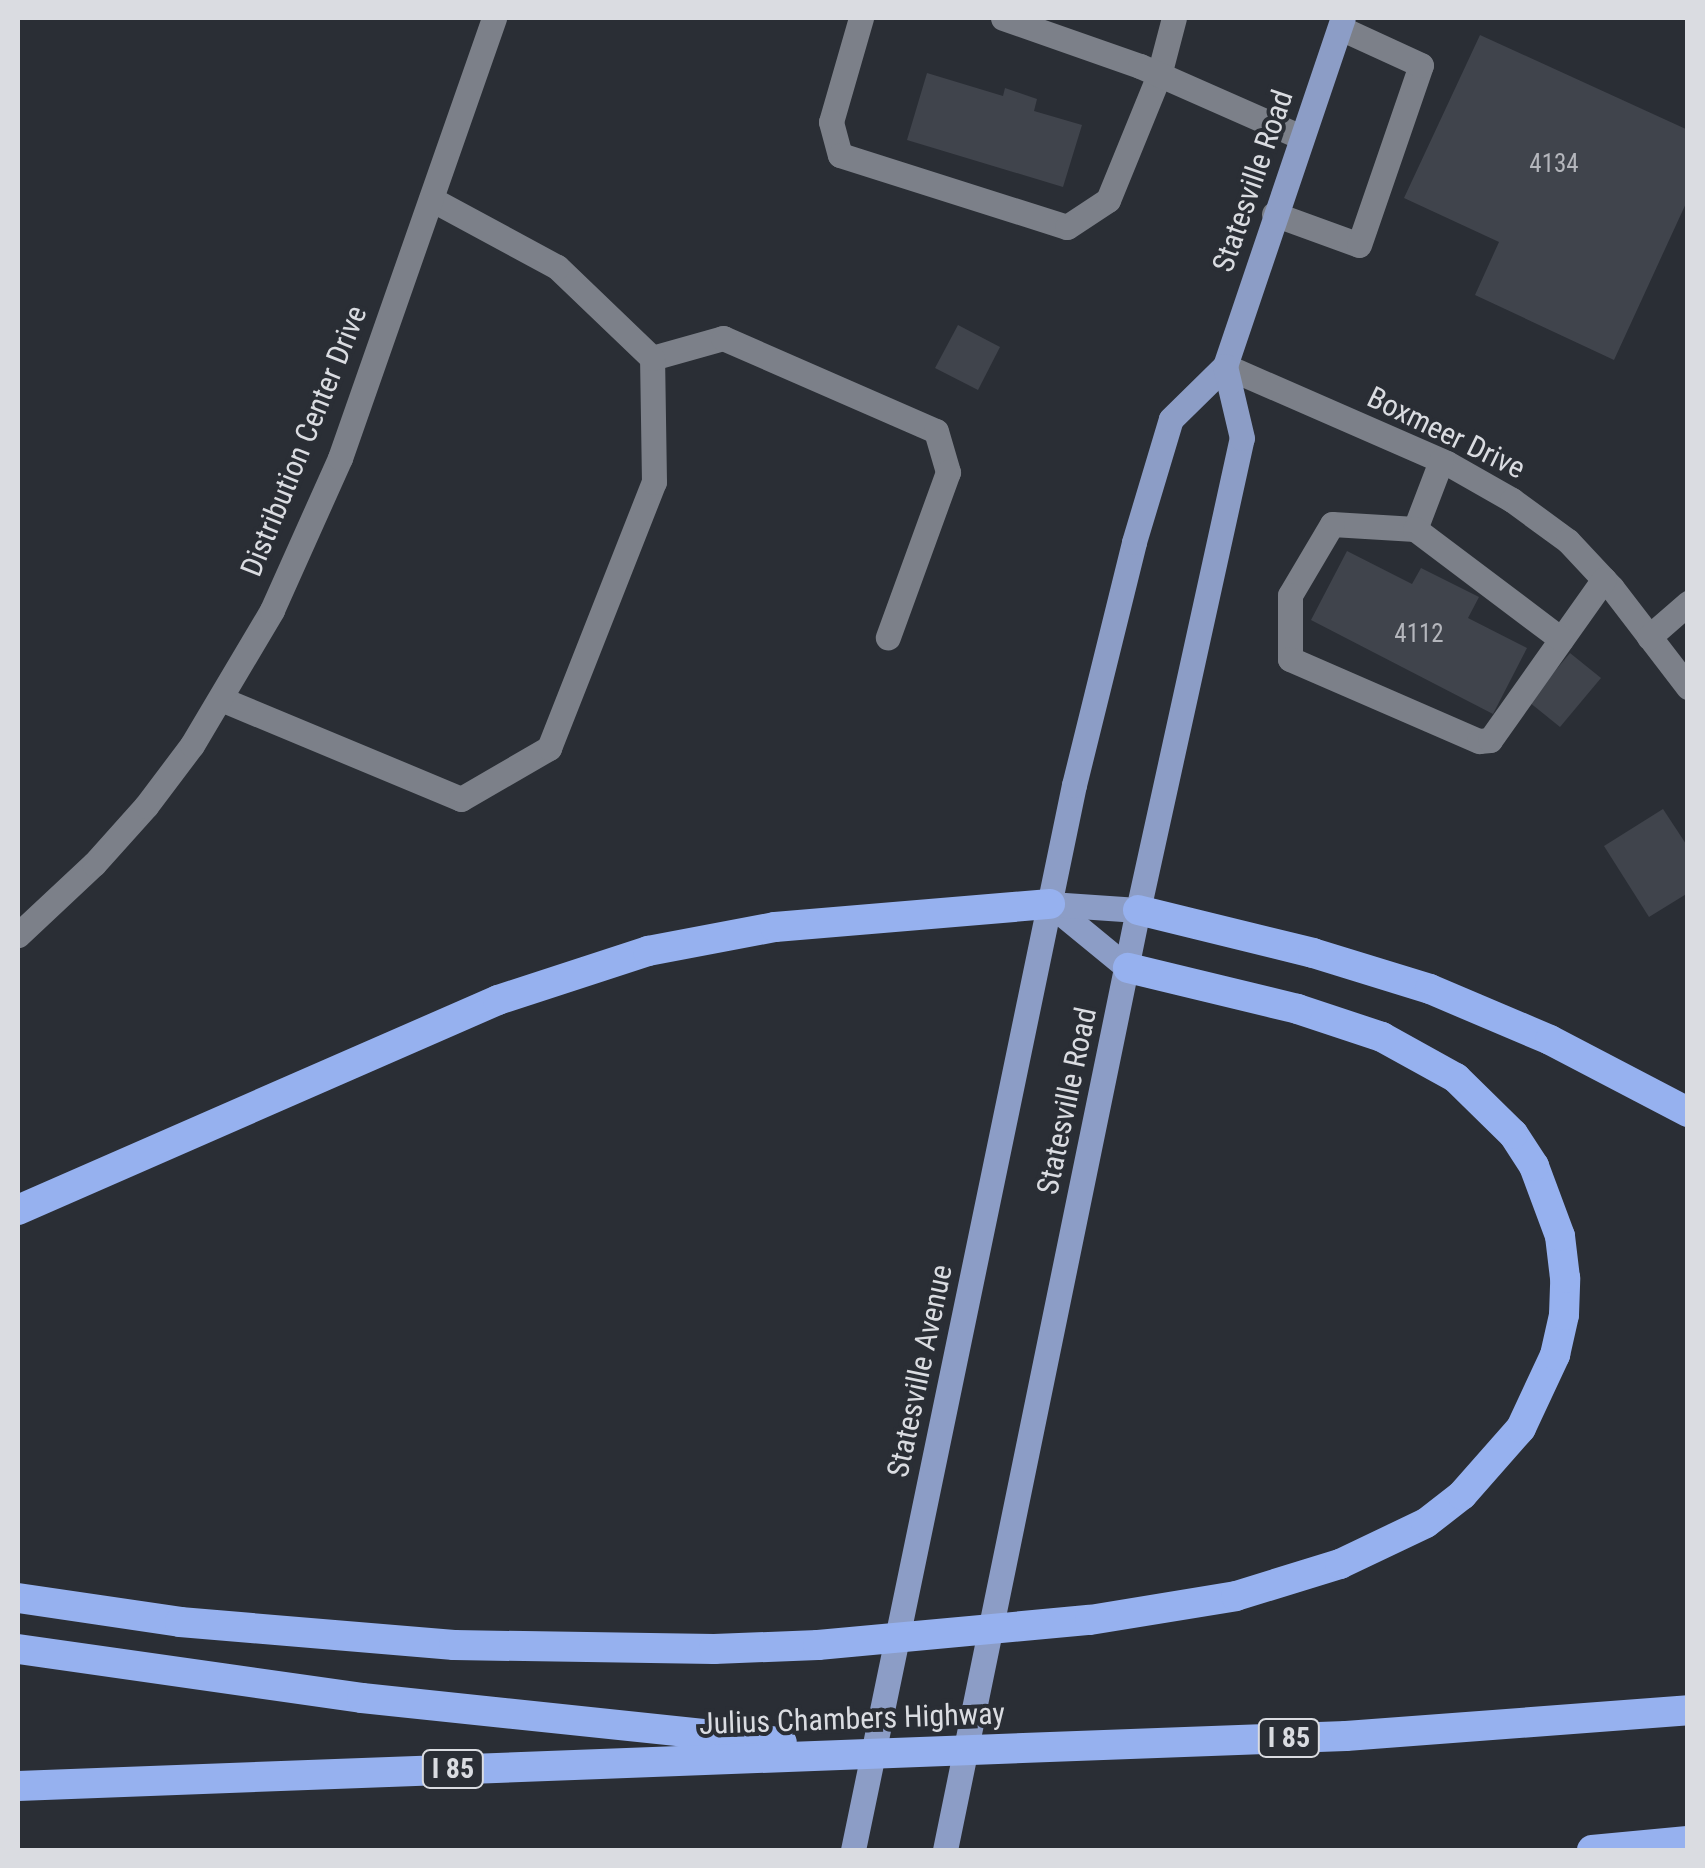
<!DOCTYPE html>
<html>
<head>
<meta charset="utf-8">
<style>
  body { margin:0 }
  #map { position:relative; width:1705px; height:1868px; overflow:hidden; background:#2a2e35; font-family:"Roboto Condensed",sans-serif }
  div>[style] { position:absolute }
  .building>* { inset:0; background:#40444c }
  .minor>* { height:25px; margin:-12.5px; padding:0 12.5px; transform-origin:12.5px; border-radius:12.5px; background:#7c8089 }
  .major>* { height:25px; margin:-12.5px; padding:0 12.5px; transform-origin:12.5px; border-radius:12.5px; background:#8c9dc6 }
  .highway>* { height:30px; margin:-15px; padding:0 15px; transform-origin:15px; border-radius:15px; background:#96b1ef }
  span { translate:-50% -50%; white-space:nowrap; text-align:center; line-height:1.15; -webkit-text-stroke:8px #2a2e35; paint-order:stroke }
  .number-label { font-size:25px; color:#b4b6bc }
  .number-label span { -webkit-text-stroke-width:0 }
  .shield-label span { padding:2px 8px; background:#2a2e35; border:2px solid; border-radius:8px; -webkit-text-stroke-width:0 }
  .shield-label { font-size:28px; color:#dadce1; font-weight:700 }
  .street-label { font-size:30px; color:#dadce1 }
  .frame { position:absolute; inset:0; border:20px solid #dadce1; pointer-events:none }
</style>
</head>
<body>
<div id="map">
  <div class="building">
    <div style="clip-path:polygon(1480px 35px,1688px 130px,1688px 199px,1614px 360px,1475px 295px,1499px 242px,1404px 198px)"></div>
    <div style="clip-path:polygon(927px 73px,1003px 96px,1005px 88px,1037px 99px,1034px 111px,1082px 125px,1063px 187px,907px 140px)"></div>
    <div style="clip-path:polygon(958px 325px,1000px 347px,978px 390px,935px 368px)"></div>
    <div style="clip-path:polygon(1347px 551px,1412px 584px,1421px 568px,1479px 597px,1468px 618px,1527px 648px,1493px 714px,1311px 620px)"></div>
    <div style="clip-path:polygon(1570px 653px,1601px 678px,1560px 727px,1529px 702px)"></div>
    <div style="clip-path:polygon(1663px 809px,1688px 847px,1688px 893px,1649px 917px,1604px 846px)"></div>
  </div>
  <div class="minor">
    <div style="left:861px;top:18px;width:108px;rotate:106.1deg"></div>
    <div style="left:831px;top:122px;width:34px;rotate:75deg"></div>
    <div style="left:840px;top:155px;width:238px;rotate:17.6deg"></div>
    <div style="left:1067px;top:227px;width:49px;rotate:-33.4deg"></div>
    <div style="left:1108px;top:200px;width:135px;rotate:-67.8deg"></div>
    <div style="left:1159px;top:75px;width:59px;rotate:-75.3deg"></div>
    <div style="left:1003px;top:18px;width:145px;rotate:19.3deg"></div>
    <div style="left:1140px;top:66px;width:176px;rotate:23.8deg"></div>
    <div style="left:1274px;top:214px;width:90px;rotate:20deg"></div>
    <div style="left:1359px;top:245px;width:190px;rotate:-71deg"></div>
    <div style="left:1421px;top:65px;width:89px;rotate:-155.4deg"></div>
    <div style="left:652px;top:358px;width:74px;rotate:-15.7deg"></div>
    <div style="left:723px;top:338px;width:232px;rotate:23.6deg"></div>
    <div style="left:936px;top:431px;width:43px;rotate:73.7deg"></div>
    <div style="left:948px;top:472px;width:176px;rotate:110deg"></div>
    <div style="left:1225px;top:366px;width:242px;rotate:23.6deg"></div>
    <div style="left:1447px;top:463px;width:75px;rotate:29.6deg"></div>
    <div style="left:1512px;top:500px;width:69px;rotate:36.2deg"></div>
    <div style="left:1568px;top:541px;width:64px;rotate:46.9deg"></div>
    <div style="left:1612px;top:588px;width:125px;rotate:52.5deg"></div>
    <div style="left:1441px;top:461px;width:73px;rotate:110.9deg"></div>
    <div style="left:1415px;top:529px;width:83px;rotate:-176.6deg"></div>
    <div style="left:1332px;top:524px;width:82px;rotate:120.6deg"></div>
    <div style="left:1290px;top:595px;width:64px;rotate:90deg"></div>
    <div style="left:1290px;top:659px;width:206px;rotate:23.5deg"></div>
    <div style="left:1479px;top:741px;width:11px;rotate:-5deg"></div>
    <div style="left:1490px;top:740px;width:197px;rotate:-54.7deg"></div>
    <div style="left:1415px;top:529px;width:183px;rotate:37deg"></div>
    <div style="left:1649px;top:637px;width:52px;rotate:-41.1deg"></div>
    <div style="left:221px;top:699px;width:260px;rotate:22.6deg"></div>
    <div style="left:461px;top:799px;width:102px;rotate:-30.1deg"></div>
    <div style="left:549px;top:748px;width:286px;rotate:-68.5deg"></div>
    <div style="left:654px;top:482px;width:124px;rotate:-90.9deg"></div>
    <div style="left:652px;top:358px;width:132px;rotate:-136.2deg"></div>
    <div style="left:557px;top:267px;width:143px;rotate:-151.6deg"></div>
    <div style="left:18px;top:935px;width:104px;rotate:-43.1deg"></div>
    <div style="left:94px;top:864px;width:78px;rotate:-48.1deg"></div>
    <div style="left:146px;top:806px;width:76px;rotate:-53deg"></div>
    <div style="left:192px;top:745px;width:157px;rotate:-59.3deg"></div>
    <div style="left:272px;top:610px;width:167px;rotate:-65.9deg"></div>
    <div style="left:340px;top:458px;width:466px;rotate:-70.7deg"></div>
  </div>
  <div class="major">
    <div style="left:1050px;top:904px;width:101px;rotate:39.4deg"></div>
    <div style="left:1050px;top:904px;width:88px;rotate:3.9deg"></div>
    <div style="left:853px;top:1850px;width:1088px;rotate:-78.28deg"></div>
    <div style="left:1074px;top:785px;width:250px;rotate:-76.1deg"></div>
    <div style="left:1134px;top:542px;width:128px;rotate:-73.3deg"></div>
    <div style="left:1171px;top:419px;width:76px;rotate:-44.5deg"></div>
    <div style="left:1225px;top:366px;width:367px;rotate:-71.3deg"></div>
    <div style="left:945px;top:1850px;width:960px;rotate:-78.4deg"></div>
    <div style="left:1138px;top:910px;width:483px;rotate:-77.6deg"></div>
    <div style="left:1242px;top:438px;width:74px;rotate:-103.3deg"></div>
  </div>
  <div class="highway">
    <div style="left:1138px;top:910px;width:180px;rotate:13.8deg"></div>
    <div style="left:1313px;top:953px;width:122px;rotate:17.1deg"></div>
    <div style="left:1430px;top:989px;width:130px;rotate:23deg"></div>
    <div style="left:1550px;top:1040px;width:156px;rotate:27.6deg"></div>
    <div style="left:18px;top:1210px;width:524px;rotate:-23.63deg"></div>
    <div style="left:498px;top:1000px;width:158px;rotate:-18.1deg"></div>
    <div style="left:648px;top:951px;width:129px;rotate:-10.7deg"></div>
    <div style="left:775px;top:927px;width:276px;rotate:-4.8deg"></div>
    <div style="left:18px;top:1598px;width:164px;rotate:8.4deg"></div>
    <div style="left:180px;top:1622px;width:275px;rotate:4.8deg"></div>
    <div style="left:454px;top:1645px;width:260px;rotate:0.9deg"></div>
    <div style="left:714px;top:1649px;width:104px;rotate:-2.2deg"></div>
    <div style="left:818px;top:1645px;width:273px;rotate:-5.3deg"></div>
    <div style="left:1090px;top:1620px;width:148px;rotate:-9.3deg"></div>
    <div style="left:1236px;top:1596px;width:109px;rotate:-17.1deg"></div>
    <div style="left:1340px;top:1564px;width:95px;rotate:-25.5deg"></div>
    <div style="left:1426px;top:1523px;width:46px;rotate:-37.9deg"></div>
    <div style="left:1462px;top:1495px;width:89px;rotate:-48.6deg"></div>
    <div style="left:1521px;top:1428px;width:81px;rotate:-65deg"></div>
    <div style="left:1555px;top:1355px;width:41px;rotate:-77.3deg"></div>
    <div style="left:1564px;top:1315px;width:37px;rotate:-88deg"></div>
    <div style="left:1565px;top:1278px;width:42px;rotate:-96.8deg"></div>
    <div style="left:1560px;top:1236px;width:75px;rotate:-110.4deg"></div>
    <div style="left:1534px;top:1166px;width:38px;rotate:-123deg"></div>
    <div style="left:1513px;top:1134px;width:80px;rotate:-135.5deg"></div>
    <div style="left:1456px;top:1078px;width:85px;rotate:-151deg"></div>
    <div style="left:1382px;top:1037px;width:89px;rotate:-161.6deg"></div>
    <div style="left:1298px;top:1009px;width:175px;rotate:-166.4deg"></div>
    <div style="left:18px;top:1649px;width:347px;rotate:8.1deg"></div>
    <div style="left:362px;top:1698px;width:422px;rotate:6deg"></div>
    <div style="left:18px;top:1786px;width:1329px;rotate:-2.16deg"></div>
    <div style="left:1346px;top:1736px;width:343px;rotate:-4.3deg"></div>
    <div style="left:1592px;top:1850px;width:96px;rotate:-5.4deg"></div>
  </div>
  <div class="number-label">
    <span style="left:1554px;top:164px">4134</span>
    <span style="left:1419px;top:634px">4112</span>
  </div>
  <div class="shield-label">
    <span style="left:1289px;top:1738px">I 85</span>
    <span style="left:453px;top:1769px">I 85</span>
  </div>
  <div class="street-label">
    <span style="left:1253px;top:181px;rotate:-71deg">Statesville Road</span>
    <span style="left:1446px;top:433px;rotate:26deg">Boxmeer Drive</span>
    <span style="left:304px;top:441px;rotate:-68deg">Distribution Center Drive</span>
    <span style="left:1067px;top:1101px;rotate:-78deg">Statesville Road</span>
    <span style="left:920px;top:1371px;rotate:-78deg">Statesville Avenue</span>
    <span style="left:852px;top:1719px;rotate:-2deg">Julius Chambers Highway</span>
  </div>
  <div class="frame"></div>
</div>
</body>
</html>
